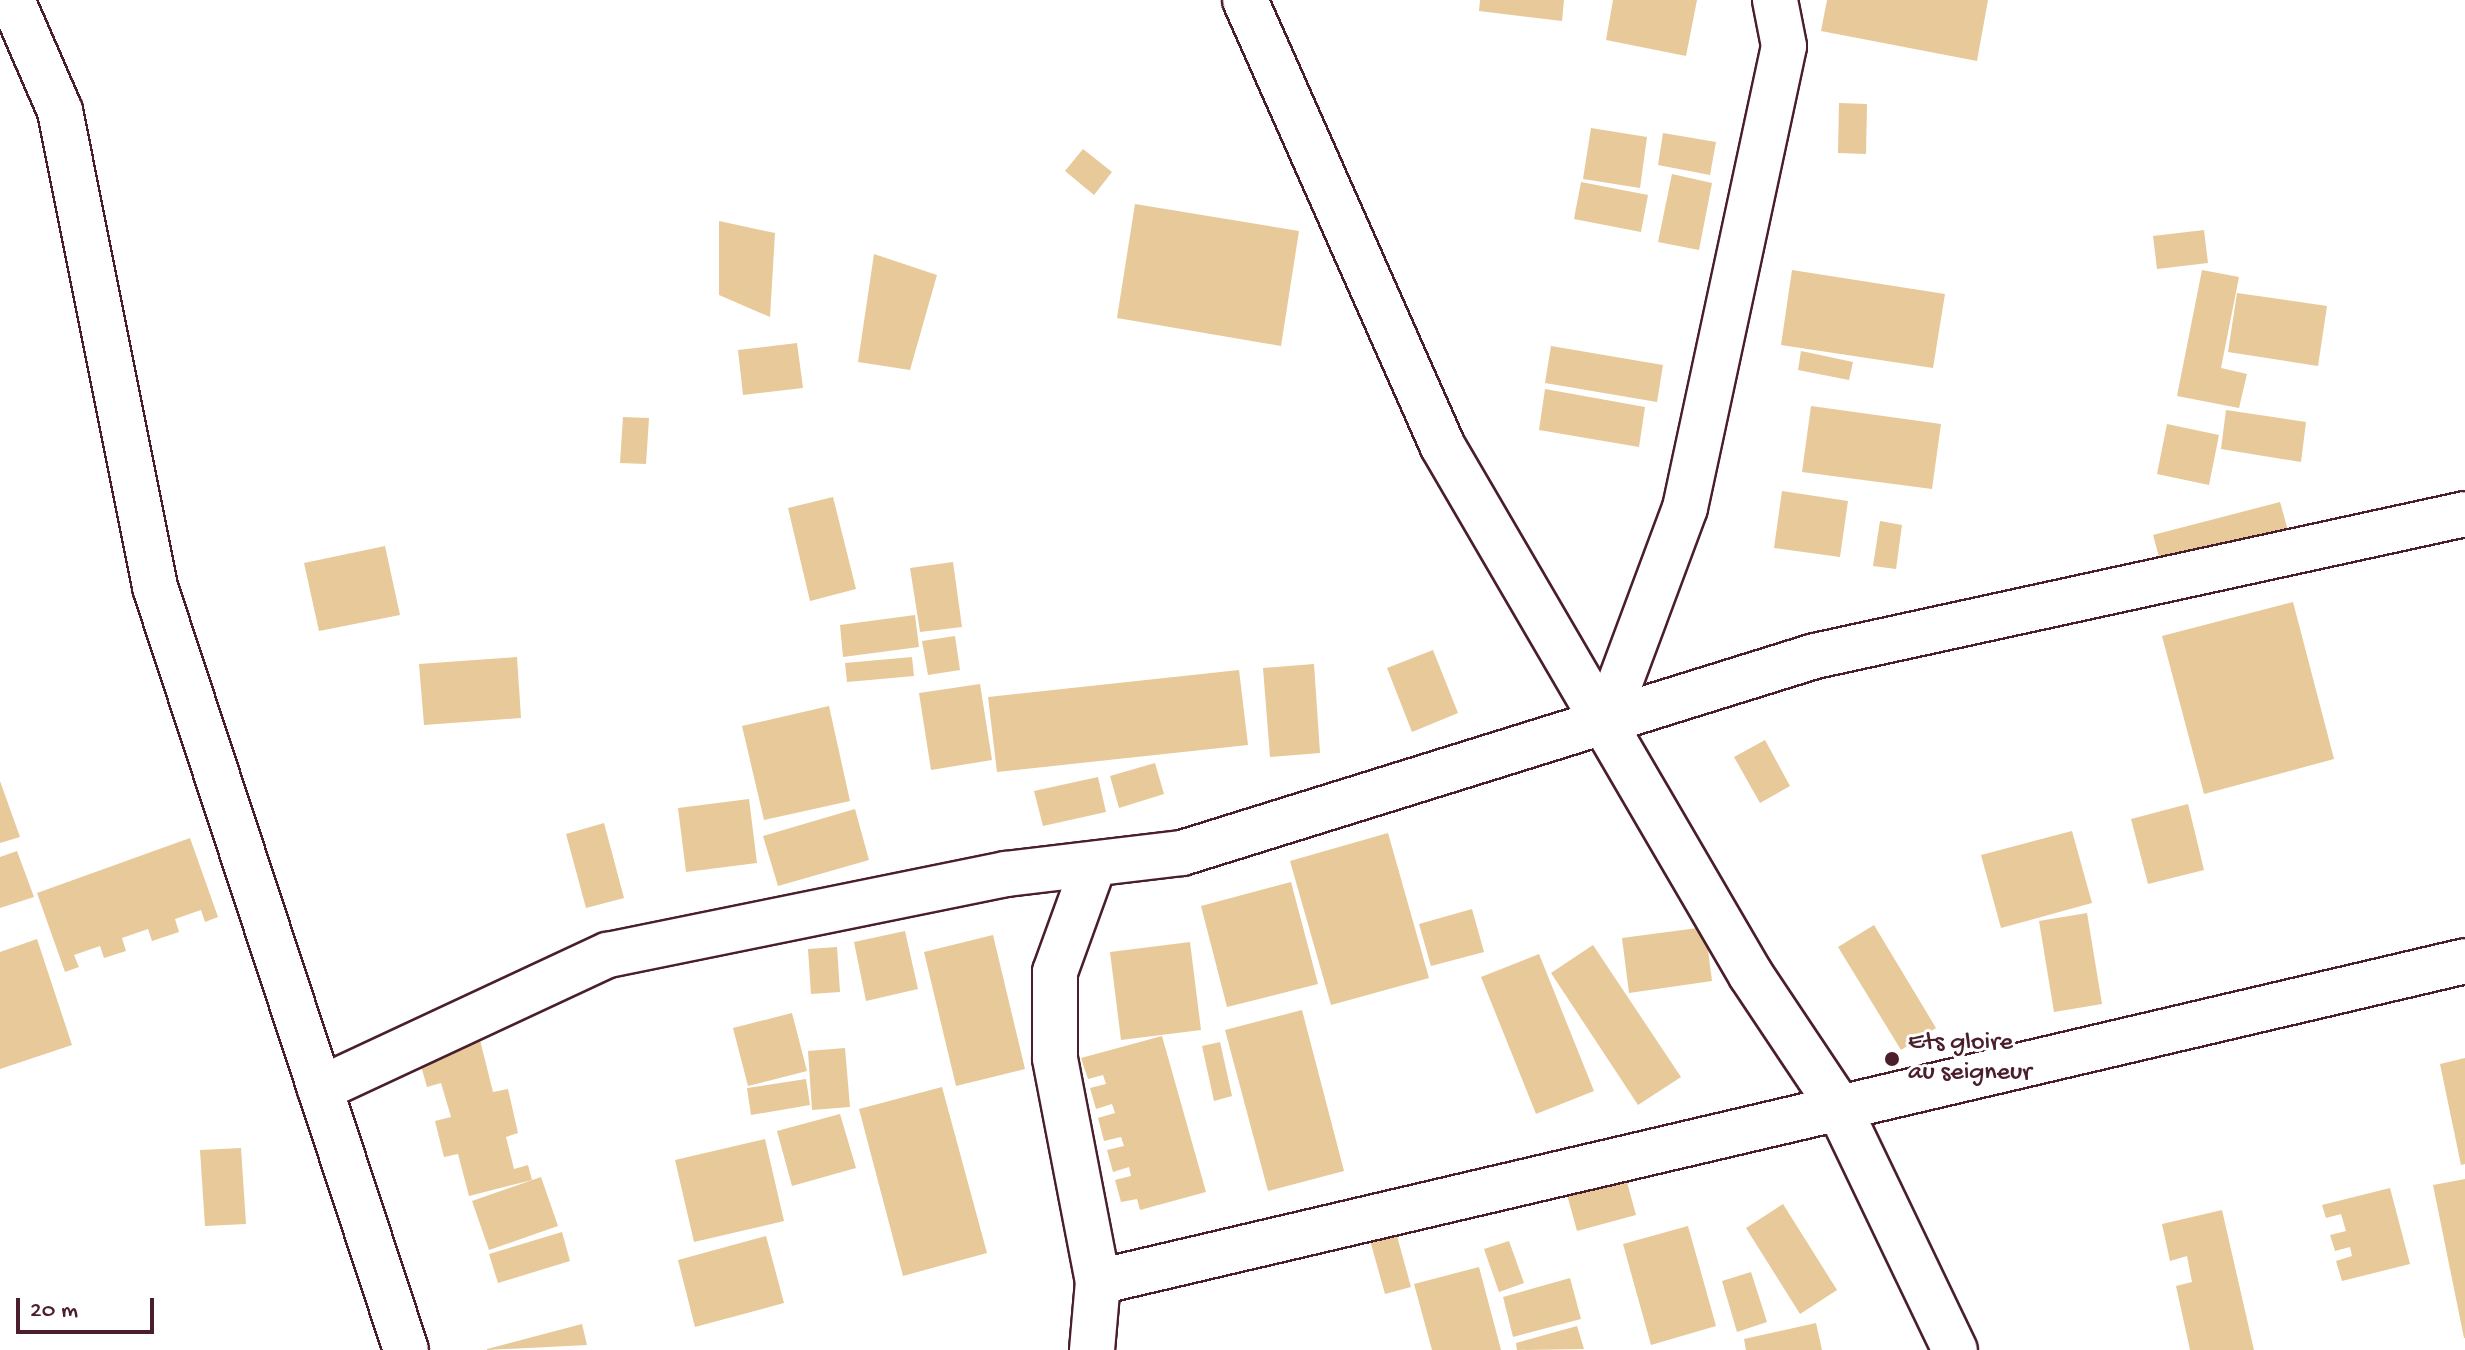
<!DOCTYPE html>
<html>
<head>
<meta charset="utf-8">
<style>
  body { margin:0 }
  #map { position:relative; width:2465px; height:1350px; overflow:hidden; background:#fff; font-family:"Gochi Hand",sans-serif }
  div>[style] { position:absolute }
  .building>* { inset:0; background:#e7c99a }
  .roads { filter:drop-shadow(2px 0 #4a1f2b) drop-shadow(-2px 0 #4a1f2b) drop-shadow(0 2px #4a1f2b) drop-shadow(0 -2px #4a1f2b) }
  .minor>* { height:44px; margin:-22px; padding:0 22px; transform-origin:22px; border-radius:22px; background:#fff }
  .dots>* { width:22px; height:22px; translate:-50% -50%; box-sizing:border-box; border:4px solid #fff; border-radius:50% }
  span { translate:-50% -50%; white-space:nowrap; text-align:center; line-height:1.15; -webkit-text-stroke:6px #fff; paint-order:stroke }
  .poi-label { font-size:26px; color:#4a1f2b }
  .left { translate:0 -50%; text-align:left }
  .scale { position:absolute; left:16px; top:1298px; width:138px; height:36px; box-sizing:border-box; border:4px solid #4a1f2b; border-top:0; padding-left:10px; font-size:24px; line-height:28px; white-space:nowrap; color:#4a1f2b; -webkit-text-stroke:6px #fff; paint-order:stroke }
</style>
</head>
<body>
<div id="map">
  <div class="building">
    <div style="clip-path:polygon(1480px 0,1564px 0,1562px 21px,1479px 11px)"></div>
    <div style="clip-path:polygon(1613px 0,1697px 0,1686px 56px,1606px 40px)"></div>
    <div style="clip-path:polygon(1827px 0,1988px 0,1977px 61px,1821px 31px)"></div>
    <div style="clip-path:polygon(1839px 103px,1867px 104px,1866px 154px,1838px 153px)"></div>
    <div style="clip-path:polygon(1591px 128px,1647px 137px,1640px 188px,1583px 179px)"></div>
    <div style="clip-path:polygon(1663px 133px,1716px 142px,1710px 175px,1658px 165px)"></div>
    <div style="clip-path:polygon(1083px 149px,1112px 172px,1094px 195px,1065px 171px)"></div>
    <div style="clip-path:polygon(1672px 174px,1712px 183px,1699px 250px,1658px 242px)"></div>
    <div style="clip-path:polygon(1581px 182px,1648px 195px,1641px 232px,1574px 219px)"></div>
    <div style="clip-path:polygon(1135px 204px,1299px 231px,1281px 346px,1117px 318px)"></div>
    <div style="clip-path:polygon(719px 221px,775px 233px,770px 317px,719px 295px)"></div>
    <div style="clip-path:polygon(2204px 230px,2208px 263px,2157px 269px,2153px 236px)"></div>
    <div style="clip-path:polygon(874px 254px,937px 275px,910px 370px,858px 362px)"></div>
    <div style="clip-path:polygon(1792px 270px,1945px 294px,1933px 368px,1781px 345px)"></div>
    <div style="clip-path:polygon(2202px 270px,2239px 277px,2221px 368px,2247px 374px,2239px 408px,2177px 396px)"></div>
    <div style="clip-path:polygon(2237px 293px,2327px 306px,2318px 366px,2228px 352px)"></div>
    <div style="clip-path:polygon(797px 343px,803px 388px,743px 395px,738px 350px)"></div>
    <div style="clip-path:polygon(1551px 346px,1663px 365px,1657px 402px,1545px 383px)"></div>
    <div style="clip-path:polygon(1801px 351px,1853px 362px,1849px 380px,1798px 370px)"></div>
    <div style="clip-path:polygon(1545px 389px,1645px 407px,1639px 447px,1539px 430px)"></div>
    <div style="clip-path:polygon(1811px 406px,1941px 424px,1932px 489px,1802px 472px)"></div>
    <div style="clip-path:polygon(2226px 410px,2306px 422px,2301px 462px,2221px 449px)"></div>
    <div style="clip-path:polygon(623px 417px,649px 418px,646px 464px,620px 463px)"></div>
    <div style="clip-path:polygon(2167px 424px,2219px 435px,2209px 485px,2157px 474px)"></div>
    <div style="clip-path:polygon(1782px 491px,1848px 501px,1840px 557px,1774px 548px)"></div>
    <div style="clip-path:polygon(833px 497px,856px 589px,810px 601px,788px 508px)"></div>
    <div style="clip-path:polygon(2280px 502px,2289px 534px,2162px 568px,2153px 535px)"></div>
    <div style="clip-path:polygon(1880px 521px,1902px 525px,1896px 569px,1873px 566px)"></div>
    <div style="clip-path:polygon(385px 546px,400px 615px,319px 631px,304px 563px)"></div>
    <div style="clip-path:polygon(953px 562px,962px 627px,920px 632px,910px 568px)"></div>
    <div style="clip-path:polygon(2293px 602px,2334px 759px,2204px 794px,2162px 636px)"></div>
    <div style="clip-path:polygon(915px 615px,919px 647px,843px 657px,840px 625px)"></div>
    <div style="clip-path:polygon(955px 636px,960px 670px,928px 675px,922px 641px)"></div>
    <div style="clip-path:polygon(1433px 650px,1458px 713px,1412px 732px,1387px 668px)"></div>
    <div style="clip-path:polygon(517px 657px,521px 718px,424px 725px,419px 664px)"></div>
    <div style="clip-path:polygon(912px 657px,914px 676px,847px 682px,845px 663px)"></div>
    <div style="clip-path:polygon(1314px 664px,1320px 753px,1270px 757px,1263px 668px)"></div>
    <div style="clip-path:polygon(1239px 670px,1248px 745px,997px 772px,988px 697px)"></div>
    <div style="clip-path:polygon(980px 684px,992px 760px,931px 770px,919px 693px)"></div>
    <div style="clip-path:polygon(829px 706px,850px 801px,764px 820px,742px 726px)"></div>
    <div style="clip-path:polygon(1765px 740px,1790px 786px,1760px 803px,1734px 757px)"></div>
    <div style="clip-path:polygon(1155px 763px,1164px 794px,1119px 808px,1110px 776px)"></div>
    <div style="clip-path:polygon(1098px 777px,1106px 812px,1043px 826px,1034px 791px)"></div>
    <div style="clip-path:polygon(0 781px,20px 837px,0 843px)"></div>
    <div style="clip-path:polygon(749px 799px,757px 863px,686px 872px,678px 808px)"></div>
    <div style="clip-path:polygon(2188px 804px,2204px 870px,2148px 884px,2131px 819px)"></div>
    <div style="clip-path:polygon(855px 809px,869px 860px,778px 886px,763px 836px)"></div>
    <div style="clip-path:polygon(604px 823px,624px 898px,586px 908px,566px 834px)"></div>
    <div style="clip-path:polygon(2072px 831px,2092px 903px,2001px 928px,1981px 855px)"></div>
    <div style="clip-path:polygon(1388px 833px,1429px 978px,1331px 1005px,1290px 861px)"></div>
    <div style="clip-path:polygon(190px 838px,218px 917px,205px 922px,201px 910px,175px 919px,179px 932px,152px 941px,148px 929px,122px 938px,126px 951px,104px 958px,100px 946px,74px 955px,79px 967px,65px 972px,37px 893px)"></div>
    <div style="clip-path:polygon(17px 851px,34px 897px,0 908px,0 857px)"></div>
    <div style="clip-path:polygon(1291px 882px,1318px 984px,1227px 1007px,1201px 906px)"></div>
    <div style="clip-path:polygon(1472px 909px,1484px 952px,1431px 966px,1419px 924px)"></div>
    <div style="clip-path:polygon(2087px 913px,2102px 1004px,2054px 1012px,2039px 921px)"></div>
    <div style="clip-path:polygon(1874px 925px,1936px 1028px,1901px 1050px,1838px 947px)"></div>
    <div style="clip-path:polygon(1705px 927px,1712px 981px,1629px 993px,1622px 938px)"></div>
    <div style="clip-path:polygon(905px 931px,918px 989px,866px 1001px,854px 942px)"></div>
    <div style="clip-path:polygon(993px 935px,1025px 1069px,956px 1086px,924px 952px)"></div>
    <div style="clip-path:polygon(37px 939px,72px 1045px,0 1069px,0 952px)"></div>
    <div style="clip-path:polygon(1190px 942px,1201px 1030px,1121px 1040px,1110px 952px)"></div>
    <div style="clip-path:polygon(1593px 945px,1681px 1077px,1638px 1105px,1551px 973px)"></div>
    <div style="clip-path:polygon(837px 947px,840px 992px,811px 994px,808px 949px)"></div>
    <div style="clip-path:polygon(1539px 954px,1594px 1091px,1536px 1114px,1481px 977px)"></div>
    <div style="clip-path:polygon(1302px 1010px,1344px 1171px,1268px 1191px,1225px 1030px)"></div>
    <div style="clip-path:polygon(792px 1013px,807px 1071px,748px 1086px,733px 1028px)"></div>
    <div style="clip-path:polygon(479px 1036px,493px 1092px,508px 1089px,518px 1133px,506px 1137px,514px 1169px,528px 1165px,532px 1180px,469px 1196px,458px 1154px,444px 1157px,435px 1121px,451px 1117px,441px 1083px,427px 1087px,417px 1052px)"></div>
    <div style="clip-path:polygon(1162px 1036px,1206px 1192px,1140px 1210px,1137px 1199px,1121px 1202px,1115px 1180px,1131px 1176px,1129px 1167px,1113px 1172px,1107px 1150px,1124px 1146px,1121px 1137px,1104px 1141px,1098px 1118px,1115px 1113px,1112px 1104px,1096px 1109px,1090px 1088px,1106px 1084px,1103px 1075px,1088px 1079px,1081px 1058px)"></div>
    <div style="clip-path:polygon(1220px 1042px,1232px 1096px,1214px 1101px,1202px 1046px)"></div>
    <div style="clip-path:polygon(845px 1048px,850px 1107px,812px 1110px,808px 1051px)"></div>
    <div style="clip-path:polygon(2465px 1058px,2465px 1164px,2461px 1165px,2440px 1064px)"></div>
    <div style="clip-path:polygon(806px 1079px,810px 1105px,751px 1115px,747px 1088px)"></div>
    <div style="clip-path:polygon(942px 1087px,987px 1253px,903px 1276px,859px 1109px)"></div>
    <div style="clip-path:polygon(840px 1114px,856px 1168px,792px 1186px,777px 1131px)"></div>
    <div style="clip-path:polygon(765px 1139px,784px 1221px,694px 1242px,675px 1160px)"></div>
    <div style="clip-path:polygon(241px 1148px,246px 1224px,205px 1226px,200px 1150px)"></div>
    <div style="clip-path:polygon(1625px 1175px,1636px 1215px,1577px 1231px,1566px 1191px)"></div>
    <div style="clip-path:polygon(541px 1177px,558px 1226px,489px 1250px,472px 1201px)"></div>
    <div style="clip-path:polygon(2465px 1179px,2465px 1338px,2464px 1338px,2433px 1185px)"></div>
    <div style="clip-path:polygon(2390px 1188px,2410px 1264px,2342px 1281px,2336px 1261px,2352px 1256px,2350px 1247px,2335px 1251px,2330px 1235px,2346px 1231px,2341px 1214px,2326px 1218px,2322px 1205px)"></div>
    <div style="clip-path:polygon(1783px 1204px,1837px 1290px,1800px 1314px,1746px 1228px)"></div>
    <div style="clip-path:polygon(2222px 1210px,2254px 1350px,2190px 1350px,2176px 1286px,2192px 1282px,2187px 1256px,2170px 1261px,2162px 1224px)"></div>
    <div style="clip-path:polygon(1394px 1225px,1411px 1287px,1385px 1294px,1368px 1233px)"></div>
    <div style="clip-path:polygon(1688px 1226px,1716px 1326px,1651px 1345px,1623px 1244px)"></div>
    <div style="clip-path:polygon(562px 1232px,570px 1261px,498px 1283px,489px 1254px)"></div>
    <div style="clip-path:polygon(766px 1236px,784px 1303px,695px 1327px,678px 1260px)"></div>
    <div style="clip-path:polygon(1509px 1241px,1524px 1283px,1499px 1292px,1484px 1249px)"></div>
    <div style="clip-path:polygon(1479px 1267px,1501px 1350px,1432px 1350px,1414px 1284px)"></div>
    <div style="clip-path:polygon(1751px 1272px,1767px 1322px,1737px 1332px,1722px 1281px)"></div>
    <div style="clip-path:polygon(1570px 1278px,1581px 1319px,1513px 1337px,1503px 1297px)"></div>
    <div style="clip-path:polygon(1816px 1323px,1822px 1350px,1746px 1350px,1744px 1339px)"></div>
    <div style="clip-path:polygon(582px 1324px,587px 1345px,487px 1350px,487px 1349px)"></div>
    <div style="clip-path:polygon(1577px 1326px,1584px 1349px,1517px 1350px,1516px 1343px)"></div>
  </div>
  <div class="roads">
    <div class="minor">
      <div style="left:12px;top:0;width:121px;rotate:66.6deg"></div>
      <div style="left:60px;top:111px;width:485px;rotate:78.7deg"></div>
      <div style="left:155px;top:587px;width:803px;rotate:71.79deg"></div>
      <div style="left:1245px;top:0;width:487px;rotate:66.1deg"></div>
      <div style="left:1442px;top:445px;width:613px;rotate:59.76deg"></div>
      <div style="left:1751px;top:975px;width:155px;rotate:56.3deg"></div>
      <div style="left:1837px;top:1104px;width:273px;rotate:64.4deg"></div>
      <div style="left:1605px;top:723px;width:229px;rotate:-69.6deg"></div>
      <div style="left:1685px;top:508px;width:472px;rotate:-77.9deg"></div>
      <div style="left:1784px;top:46px;width:47px;rotate:-101.1deg"></div>
      <div style="left:320px;top:1089px;width:318px;rotate:-25deg"></div>
      <div style="left:608px;top:955px;width:406px;rotate:-11.5deg"></div>
      <div style="left:1006px;top:874px;width:177px;rotate:-6.8deg"></div>
      <div style="left:1182px;top:853px;width:663px;rotate:-17.29deg"></div>
      <div style="left:1815px;top:656px;width:665px;rotate:-12.32deg"></div>
      <div style="left:1098px;top:1282px;width:1404px;rotate:-13.21deg"></div>
      <div style="left:1092px;top:1350px;width:68px;rotate:-85deg"></div>
      <div style="left:1098px;top:1282px;width:228px;rotate:-100.9deg"></div>
      <div style="left:1055px;top:1058px;width:86px;rotate:-90deg"></div>
      <div style="left:1055px;top:972px;width:115px;rotate:-70.1deg"></div>
    </div>
  </div>
  <div class="dots">
    <div style="left:1892px;top:1059px;background:#4a1f2b"></div>
  </div>
  <div class="poi-label">
    <span class="left" style="left:1908px;top:1059px">Ets gloire<br>au seigneur</span>
  </div>
  <div class="scale">20 m</div>
</div>
</body>
</html>
